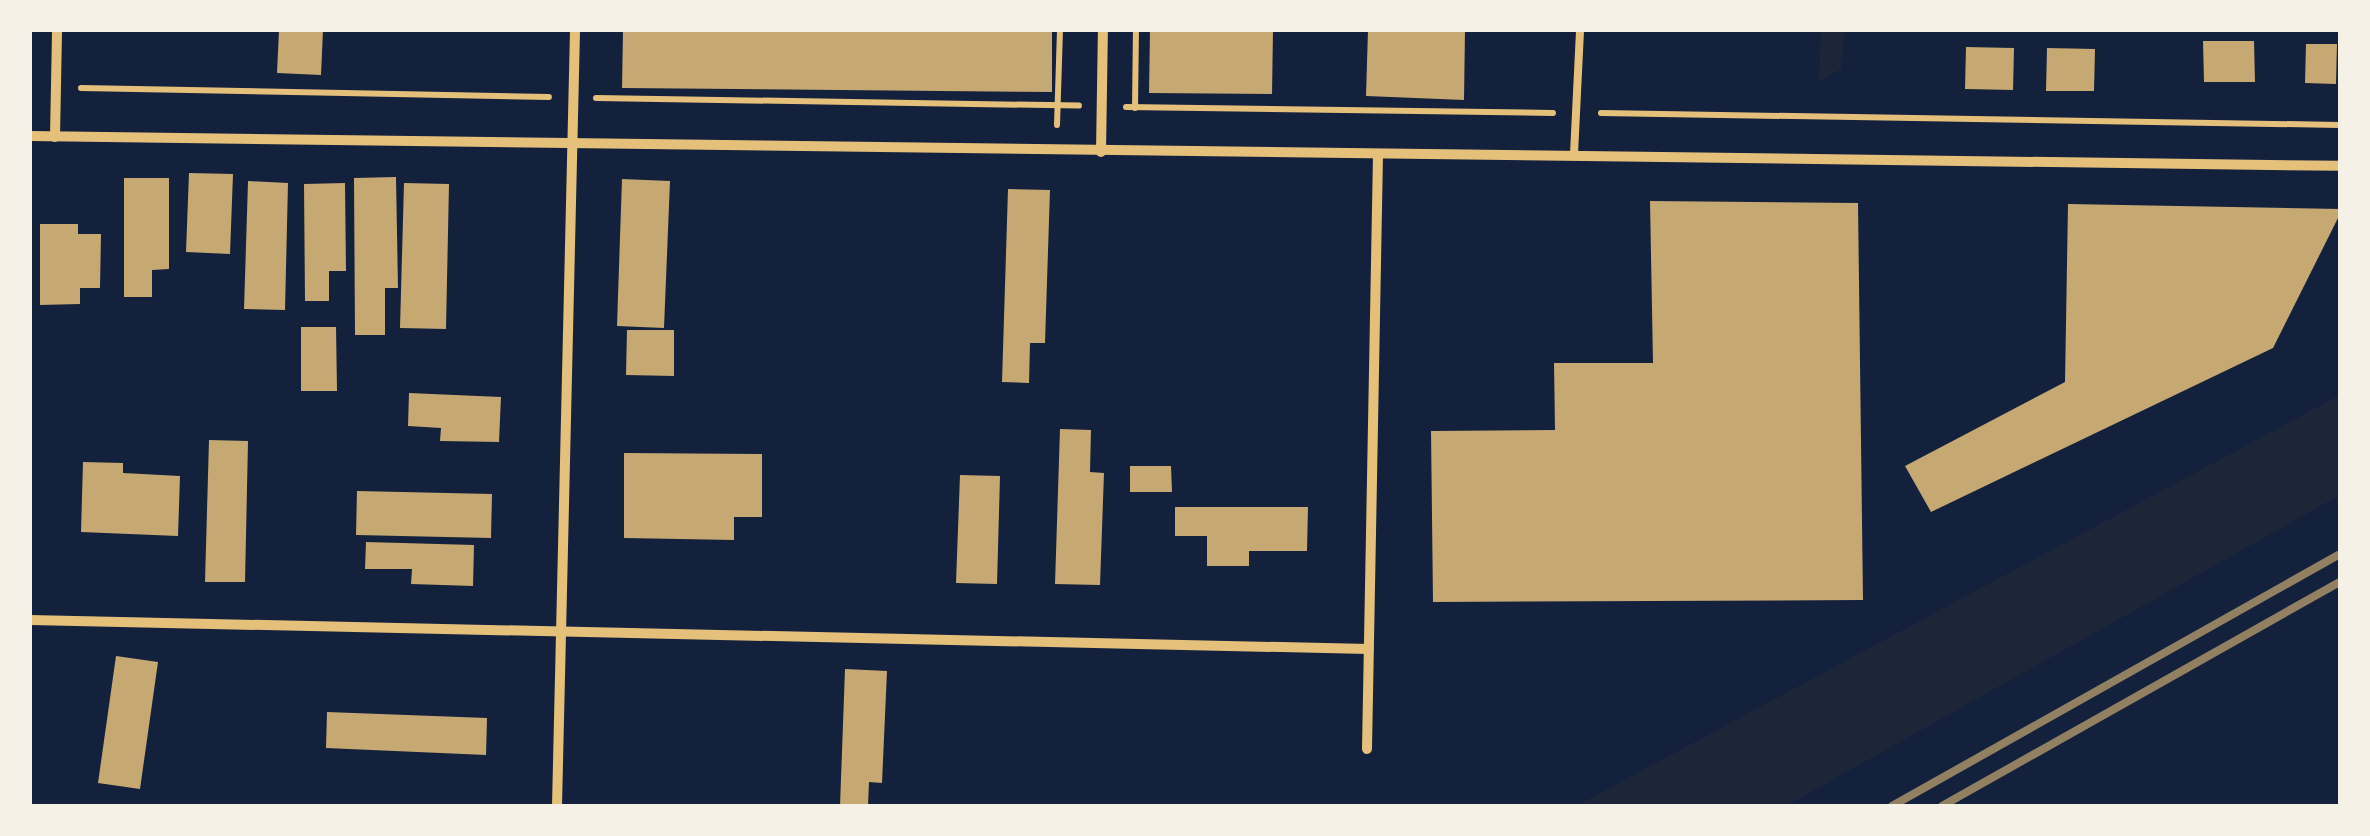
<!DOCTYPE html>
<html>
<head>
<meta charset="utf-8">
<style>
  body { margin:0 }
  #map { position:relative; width:2370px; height:836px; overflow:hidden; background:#14213d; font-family:"Asap Condensed",sans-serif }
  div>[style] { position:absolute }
  .green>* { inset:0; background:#1d2539 }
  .building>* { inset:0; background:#c6a872 }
  .path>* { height:6px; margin:-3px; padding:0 3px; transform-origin:3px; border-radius:3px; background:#e5c07b }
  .service>* { height:8px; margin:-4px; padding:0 4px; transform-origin:4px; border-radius:4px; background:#e5c07b }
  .minor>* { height:10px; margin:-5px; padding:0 5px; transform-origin:5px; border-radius:5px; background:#e5c07b }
  .rail>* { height:8px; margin:-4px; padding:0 4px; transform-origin:4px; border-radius:4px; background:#918062 }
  span { translate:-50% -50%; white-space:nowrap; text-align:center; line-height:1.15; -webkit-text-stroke:10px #f6f1e7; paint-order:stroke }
  .frame { position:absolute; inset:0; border:32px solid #f6f1e7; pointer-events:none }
</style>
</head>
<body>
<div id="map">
  <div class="green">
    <div style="clip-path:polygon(1821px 30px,1844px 30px,1843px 47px,1841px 69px,1819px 82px)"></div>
    <div style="clip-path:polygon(2340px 395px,2340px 495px,1786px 806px,1576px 806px)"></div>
  </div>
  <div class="building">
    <div style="clip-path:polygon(279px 30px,323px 30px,321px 75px,277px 73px)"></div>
    <div style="clip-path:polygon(623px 30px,1052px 30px,1052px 92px,622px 88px)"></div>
    <div style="clip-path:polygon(1150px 30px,1273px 30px,1272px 94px,1149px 93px)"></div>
    <div style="clip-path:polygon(1368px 30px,1465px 30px,1464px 100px,1366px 96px)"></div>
    <div style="clip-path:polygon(2203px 41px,2254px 41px,2255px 82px,2204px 82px)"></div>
    <div style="clip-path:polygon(2306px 44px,2337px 44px,2336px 84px,2305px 83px)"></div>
    <div style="clip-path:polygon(1966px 47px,2014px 48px,2013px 90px,1965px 89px)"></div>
    <div style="clip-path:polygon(2047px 48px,2095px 49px,2094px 91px,2046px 91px)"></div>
    <div style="clip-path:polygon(189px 173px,233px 174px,230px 254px,186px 252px)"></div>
    <div style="clip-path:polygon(396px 177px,398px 288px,385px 288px,385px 335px,355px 335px,354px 178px)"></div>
    <div style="clip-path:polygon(124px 178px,169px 178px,169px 269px,152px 270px,152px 297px,124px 297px)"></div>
    <div style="clip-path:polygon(622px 179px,670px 181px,664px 328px,617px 326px)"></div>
    <div style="clip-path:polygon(248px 181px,288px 183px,285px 310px,244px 309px)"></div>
    <div style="clip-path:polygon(345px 183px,346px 271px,329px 271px,329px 301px,305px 301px,304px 184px)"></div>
    <div style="clip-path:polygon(404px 183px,449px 184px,446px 329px,400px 328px)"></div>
    <div style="clip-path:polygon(1008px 189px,1050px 190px,1045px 343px,1030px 343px,1029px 383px,1002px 382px)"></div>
    <div style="clip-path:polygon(1650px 201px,1858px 203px,1863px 600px,1433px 602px,1431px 431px,1555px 430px,1554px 363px,1653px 363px)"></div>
    <div style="clip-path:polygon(2068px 204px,2340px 209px,2340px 214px,2273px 348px,1931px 512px,1905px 466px,2065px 382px)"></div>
    <div style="clip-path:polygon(40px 224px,78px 224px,78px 234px,101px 234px,100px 288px,80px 288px,80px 304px,40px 305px)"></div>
    <div style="clip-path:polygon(301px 327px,336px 327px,337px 391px,301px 391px)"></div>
    <div style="clip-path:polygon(627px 330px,674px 330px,674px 376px,626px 375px)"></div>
    <div style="clip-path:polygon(409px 393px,501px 397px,499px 442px,440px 441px,441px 428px,408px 426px)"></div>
    <div style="clip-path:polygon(1060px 429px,1091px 430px,1090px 472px,1104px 473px,1100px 585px,1055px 584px)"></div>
    <div style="clip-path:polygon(209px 440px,248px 441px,245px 582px,205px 582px)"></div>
    <div style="clip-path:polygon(624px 453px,762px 454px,762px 517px,734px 517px,734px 540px,624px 538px)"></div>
    <div style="clip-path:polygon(83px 462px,123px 463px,123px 473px,180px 476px,178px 536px,81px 532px)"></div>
    <div style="clip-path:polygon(1130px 466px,1171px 466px,1172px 492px,1130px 492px)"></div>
    <div style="clip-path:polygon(960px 475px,1000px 476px,997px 584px,956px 583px)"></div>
    <div style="clip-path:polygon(357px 491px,492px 494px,491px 538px,356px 535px)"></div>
    <div style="clip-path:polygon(1175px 507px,1308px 507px,1307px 551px,1249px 551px,1249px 566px,1207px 566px,1207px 536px,1175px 536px)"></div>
    <div style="clip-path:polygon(366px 542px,474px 545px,473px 586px,411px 584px,412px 569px,365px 569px)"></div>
    <div style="clip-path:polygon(116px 656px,158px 662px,140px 789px,98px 783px)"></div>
    <div style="clip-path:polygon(845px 669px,887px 671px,882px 783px,869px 782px,868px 806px,840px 806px)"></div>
    <div style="clip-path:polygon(327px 712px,487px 718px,486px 755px,326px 748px)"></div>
  </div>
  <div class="path">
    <div style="left:81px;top:88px;width:468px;rotate:1.1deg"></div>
    <div style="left:596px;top:98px;width:483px;rotate:0.9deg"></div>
    <div style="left:1126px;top:107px;width:427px;rotate:0.8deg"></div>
    <div style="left:1135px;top:108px;width:78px;rotate:-89.3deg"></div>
    <div style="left:1601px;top:113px;width:739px;rotate:0.93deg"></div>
    <div style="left:1057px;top:125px;width:95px;rotate:-88.2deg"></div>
  </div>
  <div class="service">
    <div style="left:1574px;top:154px;width:124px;rotate:-87.2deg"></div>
  </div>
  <div class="minor">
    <div style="left:30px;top:136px;width:2310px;rotate:0.74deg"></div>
    <div style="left:55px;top:137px;width:107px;rotate:-88.9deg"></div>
    <div style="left:1101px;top:152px;width:122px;rotate:-89.1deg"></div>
    <div style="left:30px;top:620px;width:1339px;rotate:1.24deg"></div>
    <div style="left:1367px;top:749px;width:594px;rotate:-88.94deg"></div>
    <div style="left:557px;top:806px;width:776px;rotate:-88.67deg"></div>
  </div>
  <div class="rail">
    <div style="left:1892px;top:806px;width:514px;rotate:-29.36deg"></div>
    <div style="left:1942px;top:806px;width:457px;rotate:-29.4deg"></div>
  </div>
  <div class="frame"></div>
</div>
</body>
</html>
